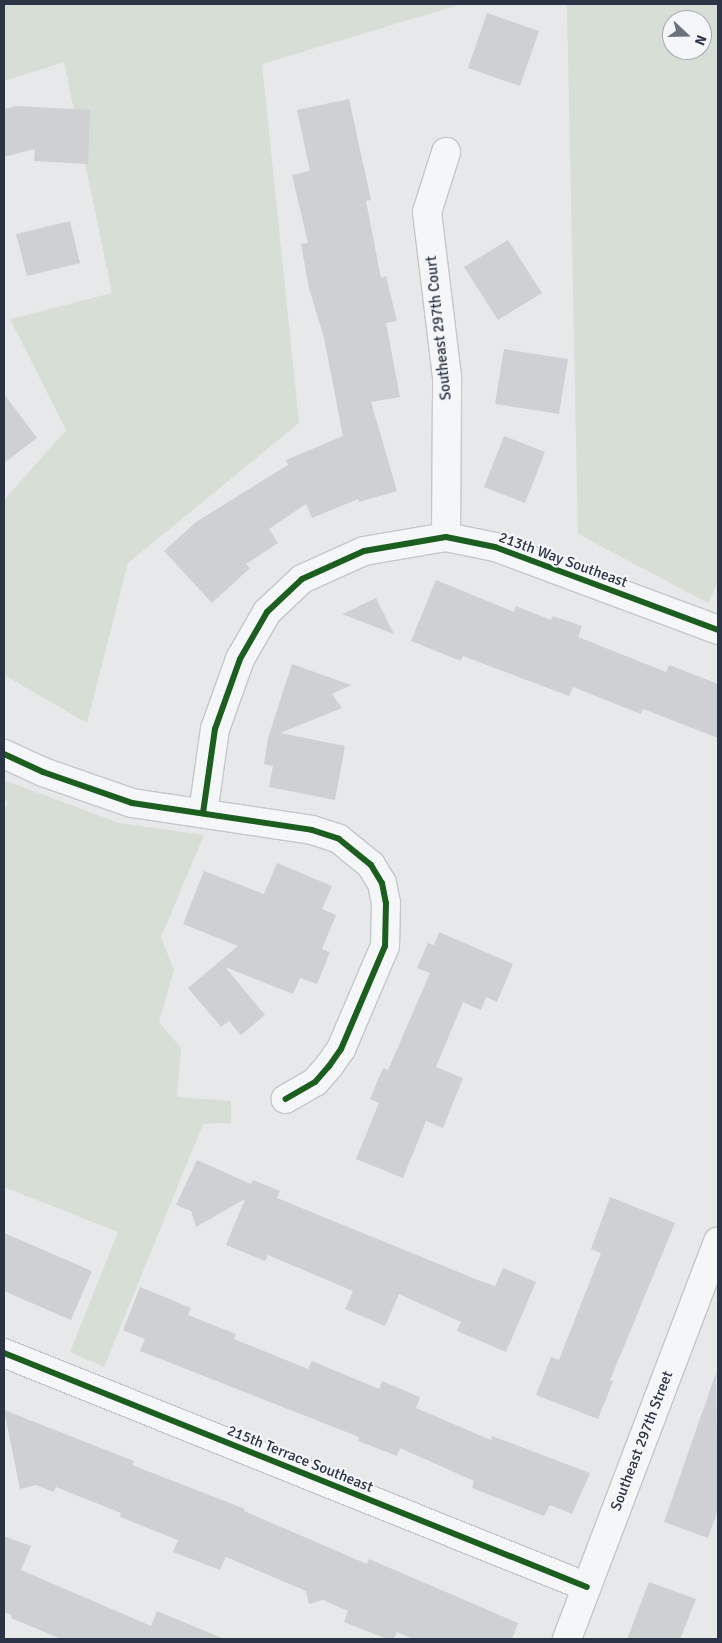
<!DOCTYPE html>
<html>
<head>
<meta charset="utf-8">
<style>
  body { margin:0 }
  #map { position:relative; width:722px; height:1643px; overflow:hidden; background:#e6e8ea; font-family:Signika,sans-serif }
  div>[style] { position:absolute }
  .green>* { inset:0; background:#d6ded6 }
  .building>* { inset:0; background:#ced0d3 }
  .roads { filter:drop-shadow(1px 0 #c4c6c8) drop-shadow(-1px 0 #c4c6c8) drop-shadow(0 1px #c4c6c8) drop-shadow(0 -1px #c4c6c8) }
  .street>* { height:28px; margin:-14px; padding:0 14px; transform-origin:14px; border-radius:14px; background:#f5f6f7 }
  .cycleway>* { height:6px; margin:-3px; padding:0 3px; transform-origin:3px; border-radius:3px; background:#1b5e20 }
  span { translate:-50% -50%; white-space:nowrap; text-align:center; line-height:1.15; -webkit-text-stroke:4px #f4f6f9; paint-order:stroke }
  .street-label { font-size:15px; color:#2b3445 }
  .frame { position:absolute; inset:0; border:5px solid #2b3445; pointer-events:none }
  .north { position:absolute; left:662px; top:10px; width:50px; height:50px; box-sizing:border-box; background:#f4f6f9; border:1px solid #a4a8b1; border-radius:50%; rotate:111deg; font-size:14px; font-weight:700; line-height:20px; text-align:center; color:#2b3445 }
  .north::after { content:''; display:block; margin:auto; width:18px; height:22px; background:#6c737f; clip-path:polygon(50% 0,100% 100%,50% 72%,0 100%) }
</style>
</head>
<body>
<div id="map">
  <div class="green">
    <div style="clip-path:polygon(4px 4px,462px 4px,262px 64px,299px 423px,128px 563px,87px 723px,4px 675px,4px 500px,66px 430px,10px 319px,112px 293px,64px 62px,4px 81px)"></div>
    <div style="clip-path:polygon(evenodd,567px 4px,718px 4px,718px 583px,708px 603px,578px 534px,567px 4px,672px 20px,702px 20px,702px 50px,672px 50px,672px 20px)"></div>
    <div style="clip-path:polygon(4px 780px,119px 823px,204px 835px,161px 937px,174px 970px,159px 1022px,181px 1048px,177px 1097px,231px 1101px,231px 1123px,203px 1124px,104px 1367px,70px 1352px,118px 1232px,4px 1187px,4px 811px,8px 802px,4px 800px)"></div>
  </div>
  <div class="building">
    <div style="clip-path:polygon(487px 13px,539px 31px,520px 86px,468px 68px)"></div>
    <div style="clip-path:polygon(349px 99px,371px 200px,366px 201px,381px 278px,386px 276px,397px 321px,386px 323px,400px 397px,371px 402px,397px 491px,359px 502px,358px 499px,312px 518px,306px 504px,269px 529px,278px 543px,246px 564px,250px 568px,212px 603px,164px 551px,196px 522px,288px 465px,286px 460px,343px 436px,324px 338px,309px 288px,301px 244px,308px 243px,292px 175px,310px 171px,297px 110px)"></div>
    <div style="clip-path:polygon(17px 106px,90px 110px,88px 164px,34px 161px,35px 149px,4px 157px,4px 109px)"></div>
    <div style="clip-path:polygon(70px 221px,80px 263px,27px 276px,16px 234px)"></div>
    <div style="clip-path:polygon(508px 240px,542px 293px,498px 320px,464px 267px)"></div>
    <div style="clip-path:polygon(504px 349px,568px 359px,559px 414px,495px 404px)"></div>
    <div style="clip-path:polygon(4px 394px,37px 438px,4px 463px)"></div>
    <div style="clip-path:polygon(504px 436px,545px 452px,525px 503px,484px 487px)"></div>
    <div style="clip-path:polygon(436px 580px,514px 612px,516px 606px,551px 620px,553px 616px,582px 626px,578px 637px,666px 672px,669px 665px,718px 684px,718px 738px,643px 709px,641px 714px,573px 687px,569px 696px,463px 656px,461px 661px,411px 641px)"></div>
    <div style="clip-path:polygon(376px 598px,394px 634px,342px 614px)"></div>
    <div style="clip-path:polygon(292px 664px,351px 685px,332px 694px,342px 708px,280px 733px,345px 746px,335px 800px,269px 787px,273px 766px,264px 764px,268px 738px)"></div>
    <div style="clip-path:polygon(277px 863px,332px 886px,322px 909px,336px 915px,322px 949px,330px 952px,317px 984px,300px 978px,293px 994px,225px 967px,265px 1015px,241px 1035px,229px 1021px,221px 1027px,188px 988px,238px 946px,183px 924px,204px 871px,264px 894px)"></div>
    <div style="clip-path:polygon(439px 932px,513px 964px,497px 1002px,486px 997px,481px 1010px,463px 1002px,436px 1067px,463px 1078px,443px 1128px,426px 1121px,403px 1178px,356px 1159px,379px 1103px,370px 1099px,383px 1068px,388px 1070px,430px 973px,417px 968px,428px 943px,434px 945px)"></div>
    <div style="clip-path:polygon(197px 1160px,251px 1184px,253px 1180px,280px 1191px,277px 1198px,478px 1280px,495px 1286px,503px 1268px,536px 1282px,506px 1352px,457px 1331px,461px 1322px,399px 1294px,385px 1326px,345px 1309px,353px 1291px,268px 1255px,265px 1261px,226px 1245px,245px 1199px,196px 1227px,191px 1211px,176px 1205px)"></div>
    <div style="clip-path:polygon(610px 1197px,675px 1223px,610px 1380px,613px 1381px,598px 1419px,536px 1395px,551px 1357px,559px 1360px,601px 1253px,591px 1249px)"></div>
    <div style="clip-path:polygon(4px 1233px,92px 1271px,71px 1320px,4px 1291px)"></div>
    <div style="clip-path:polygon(140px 1287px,191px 1308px,188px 1315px,236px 1334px,234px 1339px,308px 1369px,312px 1361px,379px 1389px,382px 1381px,420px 1397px,416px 1408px,491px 1440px,492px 1436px,590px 1473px,572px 1514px,550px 1505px,544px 1516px,472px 1488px,474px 1481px,400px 1448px,397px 1456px,358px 1441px,359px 1437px,140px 1351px,145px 1339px,123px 1330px)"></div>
    <div style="clip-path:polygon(716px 1373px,718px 1510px,708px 1538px,664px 1522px)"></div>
    <div style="clip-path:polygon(4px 1410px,134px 1461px,132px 1465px,245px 1509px,244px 1511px,367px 1564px,369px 1559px,518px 1623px,512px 1639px,413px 1639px,397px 1632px,394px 1639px,387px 1639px,344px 1622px,348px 1611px,323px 1600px,309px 1604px,306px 1591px,226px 1557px,220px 1570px,173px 1552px,178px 1540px,120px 1517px,121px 1513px,56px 1487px,53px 1492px,36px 1485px,20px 1489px)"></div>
    <div style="clip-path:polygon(4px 1536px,31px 1546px,21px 1570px,151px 1626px,157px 1611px,224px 1639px,61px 1639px,11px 1618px,12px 1615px,4px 1612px)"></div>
    <div style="clip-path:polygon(649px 1582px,696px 1599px,680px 1639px,627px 1639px)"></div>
  </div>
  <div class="roads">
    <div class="street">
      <div style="left:446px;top:537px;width:160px;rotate:-89.6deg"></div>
      <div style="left:447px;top:377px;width:166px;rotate:-96.9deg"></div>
      <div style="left:427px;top:212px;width:63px;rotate:-72.4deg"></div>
      <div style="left:4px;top:754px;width:43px;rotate:24.8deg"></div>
      <div style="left:43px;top:772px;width:94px;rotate:19.2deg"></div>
      <div style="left:132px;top:803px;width:182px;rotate:8.5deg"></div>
      <div style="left:312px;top:830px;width:28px;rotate:18deg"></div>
      <div style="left:339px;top:839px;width:41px;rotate:39.1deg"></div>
      <div style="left:371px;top:865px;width:21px;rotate:59deg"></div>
      <div style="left:382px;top:883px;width:20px;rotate:79deg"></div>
      <div style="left:386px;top:903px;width:43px;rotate:91.3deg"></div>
      <div style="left:385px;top:946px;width:112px;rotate:113.1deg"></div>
      <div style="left:341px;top:1049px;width:21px;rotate:125deg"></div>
      <div style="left:329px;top:1066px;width:21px;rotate:131deg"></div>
      <div style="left:315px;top:1082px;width:34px;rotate:150deg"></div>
      <div style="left:203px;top:813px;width:85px;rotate:-81.9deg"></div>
      <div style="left:215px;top:729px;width:74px;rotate:-70.3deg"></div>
      <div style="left:240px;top:659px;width:54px;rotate:-60.1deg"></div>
      <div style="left:267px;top:612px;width:48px;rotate:-43.3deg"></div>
      <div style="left:302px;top:579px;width:68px;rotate:-24.3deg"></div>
      <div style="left:364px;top:551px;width:83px;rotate:-9.7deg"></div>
      <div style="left:446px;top:537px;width:50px;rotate:11.5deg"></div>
      <div style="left:495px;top:547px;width:238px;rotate:20.4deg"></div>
      <div style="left:4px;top:1353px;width:628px;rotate:21.87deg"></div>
      <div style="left:567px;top:1639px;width:425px;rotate:-69.2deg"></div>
    </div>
  </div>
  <div class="cycleway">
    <div style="left:4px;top:754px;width:43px;rotate:24.8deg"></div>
    <div style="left:43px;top:772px;width:94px;rotate:19.2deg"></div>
    <div style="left:132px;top:803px;width:182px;rotate:8.5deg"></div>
    <div style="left:312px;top:830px;width:28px;rotate:18deg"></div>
    <div style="left:339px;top:839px;width:41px;rotate:39.1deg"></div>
    <div style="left:371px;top:865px;width:21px;rotate:59deg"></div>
    <div style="left:382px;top:883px;width:20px;rotate:79deg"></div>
    <div style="left:386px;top:903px;width:43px;rotate:91.3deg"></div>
    <div style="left:385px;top:946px;width:112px;rotate:113.1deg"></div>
    <div style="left:341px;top:1049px;width:21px;rotate:125deg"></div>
    <div style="left:329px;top:1066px;width:21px;rotate:131deg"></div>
    <div style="left:315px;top:1082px;width:34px;rotate:150deg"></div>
    <div style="left:203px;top:813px;width:85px;rotate:-81.9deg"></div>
    <div style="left:215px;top:729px;width:74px;rotate:-70.3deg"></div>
    <div style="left:240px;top:659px;width:54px;rotate:-60.1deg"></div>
    <div style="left:267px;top:612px;width:48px;rotate:-43.3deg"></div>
    <div style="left:302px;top:579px;width:68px;rotate:-24.3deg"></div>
    <div style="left:364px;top:551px;width:83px;rotate:-9.7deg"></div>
    <div style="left:446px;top:537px;width:50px;rotate:11.5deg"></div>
    <div style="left:495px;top:547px;width:238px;rotate:20.4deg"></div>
    <div style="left:4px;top:1353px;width:628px;rotate:21.87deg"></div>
  </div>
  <div class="street-label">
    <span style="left:439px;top:328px;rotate:-96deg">Southeast 297th Court</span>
    <span style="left:563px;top:560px;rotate:20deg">213th Way Southeast</span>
    <span style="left:642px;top:1441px;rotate:-69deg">Southeast 297th Street</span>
    <span style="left:300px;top:1459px;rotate:22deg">215th Terrace Southeast</span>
  </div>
  <div class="frame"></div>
  <div class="north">N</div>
</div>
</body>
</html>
